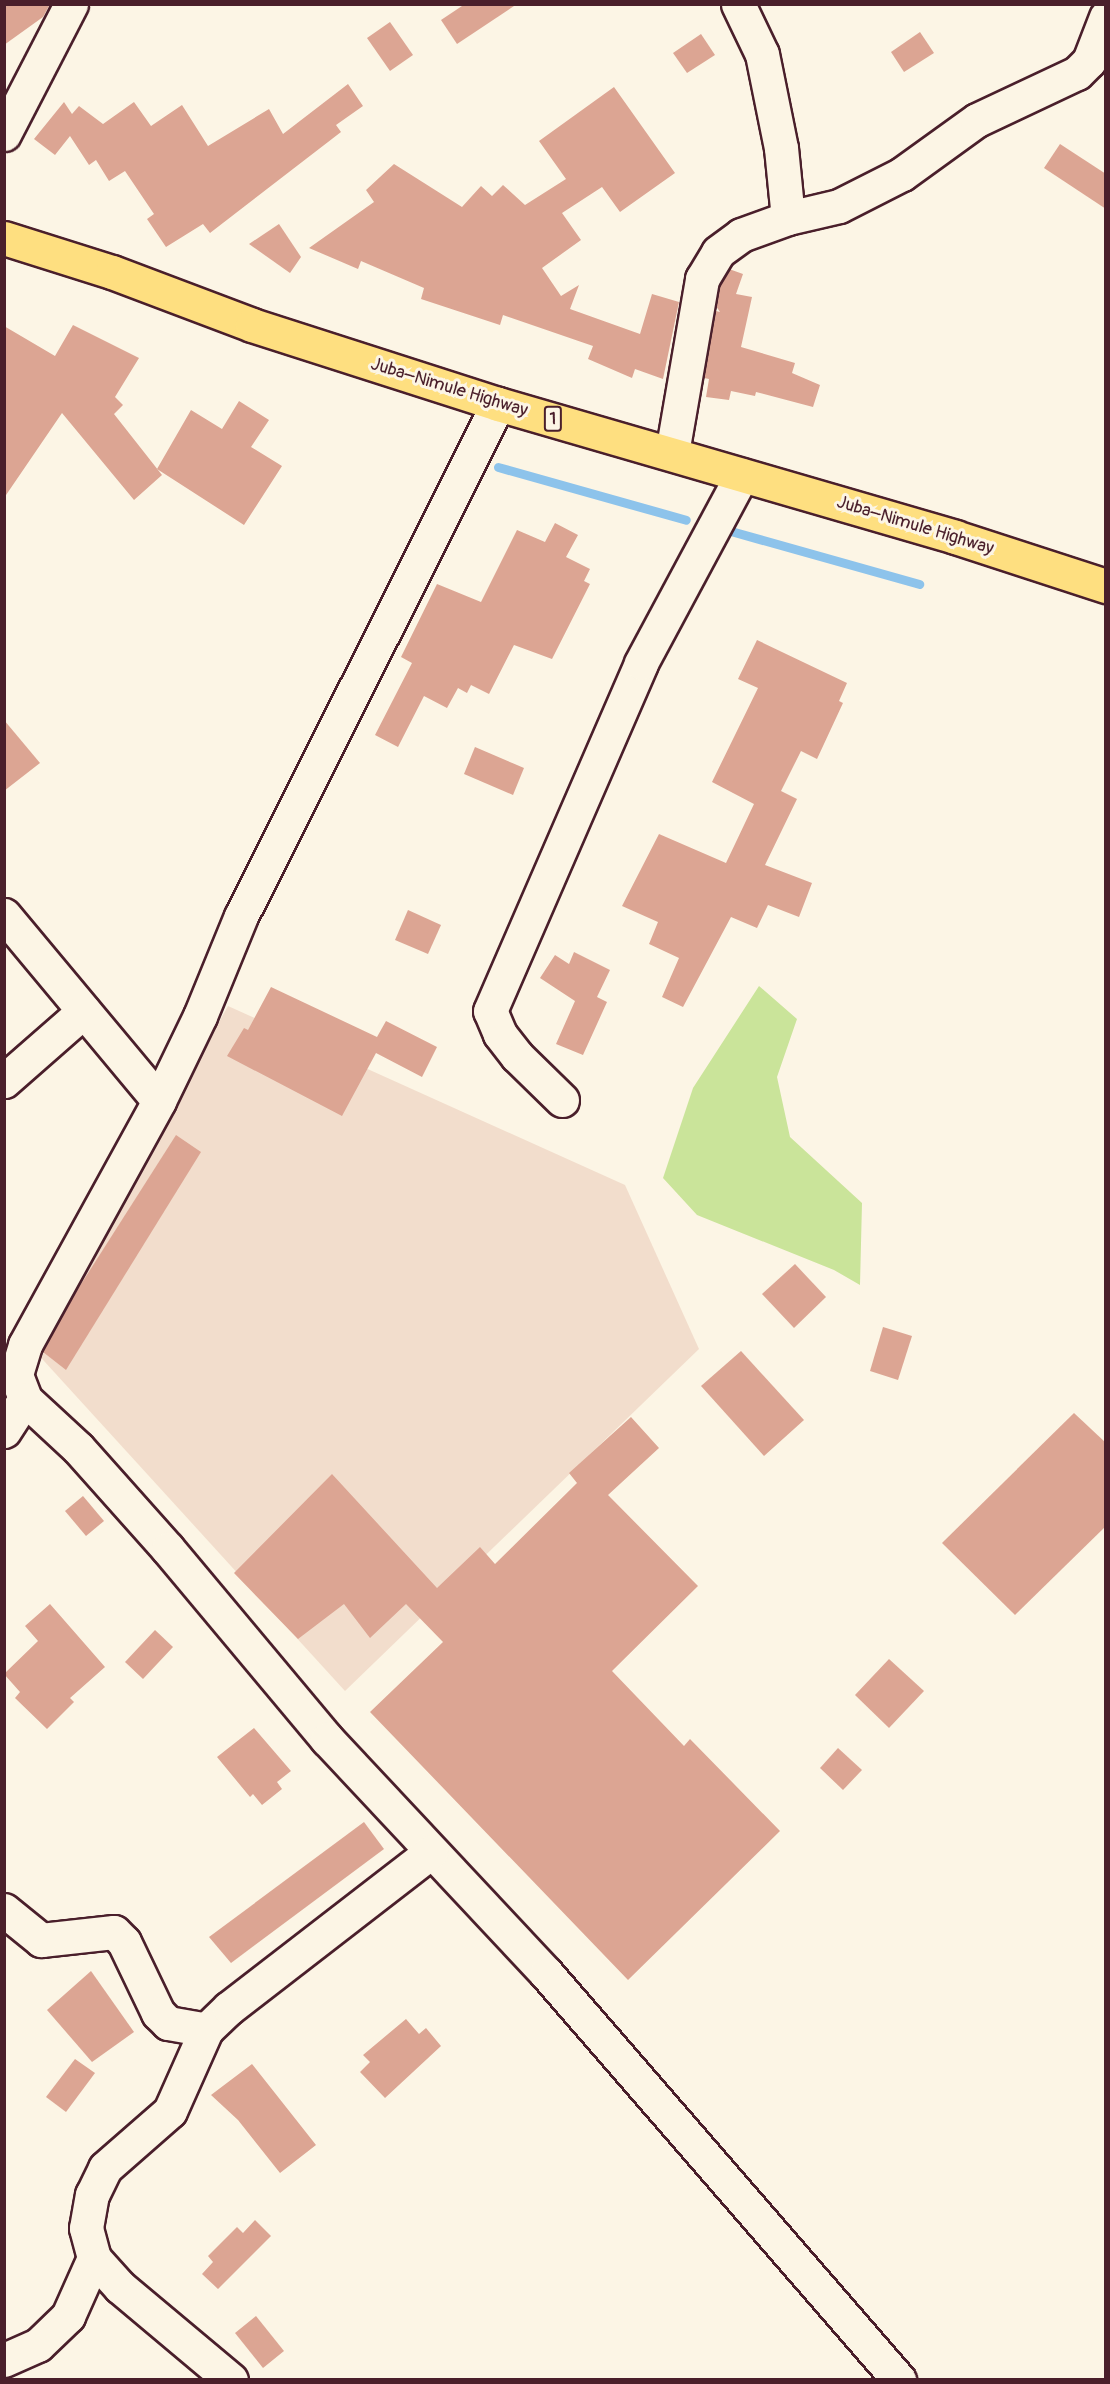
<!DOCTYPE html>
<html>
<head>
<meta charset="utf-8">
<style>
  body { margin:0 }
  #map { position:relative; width:1110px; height:2384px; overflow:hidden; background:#fcf5e5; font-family:Pangolin,sans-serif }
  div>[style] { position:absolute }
  .built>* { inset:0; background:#f2ddcc }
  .green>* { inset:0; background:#cae49a }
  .stream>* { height:9px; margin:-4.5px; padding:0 4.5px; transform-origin:4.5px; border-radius:4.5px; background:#8dc3eb }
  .building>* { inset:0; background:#dca593 }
  .roads { filter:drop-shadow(2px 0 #4a1f2b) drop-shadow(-2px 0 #4a1f2b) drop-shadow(0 2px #4a1f2b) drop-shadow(0 -2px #4a1f2b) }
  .minor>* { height:33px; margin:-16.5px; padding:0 16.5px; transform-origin:16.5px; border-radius:16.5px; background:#fcf5e5 }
  .major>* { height:33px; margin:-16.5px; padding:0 16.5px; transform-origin:16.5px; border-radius:16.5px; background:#fedf80 }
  span { translate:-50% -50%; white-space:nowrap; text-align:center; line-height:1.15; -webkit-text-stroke:6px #fcf5e5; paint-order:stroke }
  .shield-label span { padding:2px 4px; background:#fcf5e5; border:2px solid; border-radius:4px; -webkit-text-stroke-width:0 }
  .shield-label { font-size:16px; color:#4a1f2b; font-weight:700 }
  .street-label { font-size:18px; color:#4a1f2b }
  .frame { position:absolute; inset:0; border:6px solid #4a1f2b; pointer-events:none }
</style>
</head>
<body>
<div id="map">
  <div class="built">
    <div style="clip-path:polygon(228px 1006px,625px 1185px,699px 1349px,345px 1691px,34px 1350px)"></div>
  </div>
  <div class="green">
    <div style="clip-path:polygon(759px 986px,797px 1019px,777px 1077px,790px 1137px,862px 1203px,860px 1285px,834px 1270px,697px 1215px,663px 1178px,693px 1088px)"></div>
  </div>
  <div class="stream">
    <div style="left:498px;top:467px;width:195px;rotate:15.7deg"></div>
    <div style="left:720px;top:528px;width:207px;rotate:15.7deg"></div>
  </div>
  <div class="building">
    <div style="clip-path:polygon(4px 4px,50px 4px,43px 17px,4px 45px)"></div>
    <div style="clip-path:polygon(465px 4px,517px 4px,457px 44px,441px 20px)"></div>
    <div style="clip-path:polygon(390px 22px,413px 55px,390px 71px,367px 38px)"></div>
    <div style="clip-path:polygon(920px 32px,934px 53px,904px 72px,891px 52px)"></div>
    <div style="clip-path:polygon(701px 34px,715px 55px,687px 73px,673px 53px)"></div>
    <div style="clip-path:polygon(348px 84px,363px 106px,336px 125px,341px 132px,210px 233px,203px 224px,166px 247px,147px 219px,154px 214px,125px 171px,109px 181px,96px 160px,89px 165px,70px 136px,55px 155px,34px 139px,64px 102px,72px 114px,79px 106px,103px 124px,134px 102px,151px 126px,182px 105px,208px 146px,269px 109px,283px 134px)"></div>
    <div style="clip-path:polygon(614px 87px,675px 173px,620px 212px,602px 187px,562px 213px,581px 240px,542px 268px,561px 296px,579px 285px,570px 309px,640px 334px,652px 294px,679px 302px,663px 379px,635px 369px,632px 378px,588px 359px,593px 346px,503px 315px,500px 325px,421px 299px,424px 288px,361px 261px,358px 269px,309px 248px,374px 202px,366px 190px,394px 164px,462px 207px,481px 186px,492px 196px,503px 185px,525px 205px,566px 179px,539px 141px)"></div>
    <div style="clip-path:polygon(1060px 144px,1106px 174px,1106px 209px,1044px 168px)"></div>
    <div style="clip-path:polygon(279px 224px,301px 257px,290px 273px,249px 244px)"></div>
    <div style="clip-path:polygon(729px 269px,743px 274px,736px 294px,752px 297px,741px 347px,795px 363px,792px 373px,820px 385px,813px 407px,756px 392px,755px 396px,731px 391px,729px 400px,706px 397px,709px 379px,704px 378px,716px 311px,720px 312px,716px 306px,720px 286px)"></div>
    <div style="clip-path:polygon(73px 325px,139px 358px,115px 397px,123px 405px,114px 414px,162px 475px,134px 500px,62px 413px,4px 498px,4px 326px,55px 356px)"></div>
    <div style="clip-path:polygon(239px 401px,269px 420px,251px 447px,282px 466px,244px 525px,157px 469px,191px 410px,222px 429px)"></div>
    <div style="clip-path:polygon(555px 523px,578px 535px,566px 557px,590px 569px,584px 581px,590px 584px,552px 659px,514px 645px,489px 694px,471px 685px,467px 693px,458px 688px,447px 708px,424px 696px,398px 747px,375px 735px,412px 663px,401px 657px,437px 584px,481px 602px,517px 530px,545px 542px)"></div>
    <div style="clip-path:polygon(757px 640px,847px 683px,839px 701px,843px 703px,817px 759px,801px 751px,781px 791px,797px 799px,765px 865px,812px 883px,799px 917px,768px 905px,757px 928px,731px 917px,683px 1007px,662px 997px,679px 958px,649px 944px,658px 922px,622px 906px,659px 834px,726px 863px,754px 804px,712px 782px,758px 688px,738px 679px)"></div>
    <div style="clip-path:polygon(4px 720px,40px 763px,4px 791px)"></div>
    <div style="clip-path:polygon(475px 747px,524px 768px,513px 795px,464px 774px)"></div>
    <div style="clip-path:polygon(408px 910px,441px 925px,428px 954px,395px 940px)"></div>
    <div style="clip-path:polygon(574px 952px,610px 970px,597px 997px,607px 1002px,583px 1055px,556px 1044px,575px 1001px,540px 978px,555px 955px,569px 964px)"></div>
    <div style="clip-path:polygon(271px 987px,377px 1037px,386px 1021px,437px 1047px,422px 1077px,376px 1053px,342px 1116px,227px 1056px,244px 1028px,248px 1030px)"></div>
    <div style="clip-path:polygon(176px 1135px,201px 1152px,66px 1370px,43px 1352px,76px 1292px)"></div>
    <div style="clip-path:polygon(795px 1264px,826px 1297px,794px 1328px,762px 1294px)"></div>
    <div style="clip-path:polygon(883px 1327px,912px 1336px,898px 1380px,870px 1371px)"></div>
    <div style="clip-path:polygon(741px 1351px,804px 1420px,764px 1456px,701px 1386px)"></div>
    <div style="clip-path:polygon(1074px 1413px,1106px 1443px,1106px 1526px,1015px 1615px,942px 1543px)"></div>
    <div style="clip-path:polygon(631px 1417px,659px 1448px,608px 1495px,698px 1586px,612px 1671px,684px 1746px,690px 1739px,780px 1831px,628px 1980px,370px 1712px,443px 1642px,406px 1604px,370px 1638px,344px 1604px,298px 1639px,234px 1573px,332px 1474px,437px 1588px,480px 1547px,495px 1564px,577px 1483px,569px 1473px)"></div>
    <div style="clip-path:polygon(83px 1496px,104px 1521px,86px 1536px,65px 1511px)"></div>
    <div style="clip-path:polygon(50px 1604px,105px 1667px,70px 1698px,74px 1702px,47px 1729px,15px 1698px,20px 1692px,4px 1674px,38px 1641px,25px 1626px)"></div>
    <div style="clip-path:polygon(155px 1630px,173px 1647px,143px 1679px,125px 1662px)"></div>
    <div style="clip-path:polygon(889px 1659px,924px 1691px,889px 1728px,855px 1695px)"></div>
    <div style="clip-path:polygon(254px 1728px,291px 1771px,277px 1782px,282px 1789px,262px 1805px,253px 1794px,250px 1797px,217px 1757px)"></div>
    <div style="clip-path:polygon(838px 1748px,862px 1770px,843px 1790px,820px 1768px)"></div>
    <div style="clip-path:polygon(364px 1822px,384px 1849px,231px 1963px,209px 1937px)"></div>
    <div style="clip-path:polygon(91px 1971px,134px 2032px,92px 2062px,47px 2010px)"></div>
    <div style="clip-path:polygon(406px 2019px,419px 2034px,426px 2028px,441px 2046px,385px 2098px,360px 2072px,370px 2062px,363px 2055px)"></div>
    <div style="clip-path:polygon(75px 2059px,95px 2073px,66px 2112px,46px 2097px)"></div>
    <div style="clip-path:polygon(252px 2064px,316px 2145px,280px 2173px,238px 2120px,211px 2095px)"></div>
    <div style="clip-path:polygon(255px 2220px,271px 2236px,218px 2289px,202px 2274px,213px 2262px,208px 2256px,237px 2227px,243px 2233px)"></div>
    <div style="clip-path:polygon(256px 2316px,284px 2351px,263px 2368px,235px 2333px)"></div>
  </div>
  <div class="roads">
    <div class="minor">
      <div style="left:738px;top:4px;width:55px;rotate:64.4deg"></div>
      <div style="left:762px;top:54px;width:96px;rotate:78.6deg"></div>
      <div style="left:781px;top:148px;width:70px;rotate:84.3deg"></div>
      <div style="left:4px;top:134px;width:146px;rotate:-62.7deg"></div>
      <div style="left:498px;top:404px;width:573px;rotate:116.65deg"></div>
      <div style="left:241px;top:916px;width:108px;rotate:112.3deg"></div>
      <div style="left:200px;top:1016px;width:94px;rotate:115.8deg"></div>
      <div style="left:159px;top:1101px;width:278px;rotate:118.8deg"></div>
      <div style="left:25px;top:1345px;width:31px;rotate:107deg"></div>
      <div style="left:16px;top:1375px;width:26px;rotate:69deg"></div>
      <div style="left:25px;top:1399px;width:72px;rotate:42.8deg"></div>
      <div style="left:78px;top:1448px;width:135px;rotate:48.3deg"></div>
      <div style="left:168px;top:1549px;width:248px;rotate:50.1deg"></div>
      <div style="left:327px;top:1739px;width:320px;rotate:46.9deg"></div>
      <div style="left:546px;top:1973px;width:539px;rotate:49.06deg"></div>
      <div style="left:672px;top:453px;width:177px;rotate:-80.2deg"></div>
      <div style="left:702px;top:279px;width:31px;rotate:-59deg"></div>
      <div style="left:718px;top:252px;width:29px;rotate:-36deg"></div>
      <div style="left:741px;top:235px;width:50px;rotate:-19.9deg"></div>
      <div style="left:788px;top:218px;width:52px;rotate:-13.2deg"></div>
      <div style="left:839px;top:206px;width:71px;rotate:-26.9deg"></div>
      <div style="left:902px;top:174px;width:92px;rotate:-35.8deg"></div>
      <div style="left:977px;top:120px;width:110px;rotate:-25.2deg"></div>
      <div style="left:1077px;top:73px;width:17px;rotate:-45deg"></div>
      <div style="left:1089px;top:61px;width:47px;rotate:-68.9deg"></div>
      <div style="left:4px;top:915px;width:242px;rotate:50.2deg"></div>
      <div style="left:4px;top:1081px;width:106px;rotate:-41.2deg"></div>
      <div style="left:562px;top:1100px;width:63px;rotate:-135.6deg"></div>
      <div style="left:517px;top:1056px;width:28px;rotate:-128deg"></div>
      <div style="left:500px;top:1034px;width:25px;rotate:-113deg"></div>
      <div style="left:490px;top:1011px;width:379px;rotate:-66.5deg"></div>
      <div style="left:641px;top:663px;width:213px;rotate:-61.8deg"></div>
      <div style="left:4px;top:1431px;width:38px;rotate:-57deg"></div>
      <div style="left:4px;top:1910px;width:48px;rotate:39deg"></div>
      <div style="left:41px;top:1940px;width:73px;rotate:-6.3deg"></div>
      <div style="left:114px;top:1932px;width:14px;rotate:45deg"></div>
      <div style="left:124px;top:1942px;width:79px;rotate:64.4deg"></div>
      <div style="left:158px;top:2013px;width:14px;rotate:45deg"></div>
      <div style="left:168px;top:2023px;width:39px;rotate:10deg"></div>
      <div style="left:4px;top:2360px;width:37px;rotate:-24deg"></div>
      <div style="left:38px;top:2345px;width:42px;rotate:-44deg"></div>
      <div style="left:68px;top:2316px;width:64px;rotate:-65.9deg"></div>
      <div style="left:231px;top:2380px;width:145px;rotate:-140deg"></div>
      <div style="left:120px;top:2287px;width:39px;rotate:-132deg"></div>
      <div style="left:94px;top:2258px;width:31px;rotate:-105deg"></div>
      <div style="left:86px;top:2228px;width:34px;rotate:-80deg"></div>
      <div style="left:92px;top:2195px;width:30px;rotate:-64deg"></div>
      <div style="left:105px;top:2168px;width:86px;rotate:-41.2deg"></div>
      <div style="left:170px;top:2111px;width:89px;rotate:-66deg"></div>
      <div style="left:206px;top:2030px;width:32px;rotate:-44deg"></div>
      <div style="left:229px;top:2008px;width:255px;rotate:-37.7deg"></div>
    </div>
    <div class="major">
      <div style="left:4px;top:238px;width:113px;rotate:17.5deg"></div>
      <div style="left:112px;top:272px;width:150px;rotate:20.7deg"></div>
      <div style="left:252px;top:325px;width:258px;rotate:17.8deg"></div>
      <div style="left:498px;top:404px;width:476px;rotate:16.2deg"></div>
      <div style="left:955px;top:537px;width:159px;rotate:18deg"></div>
    </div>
  </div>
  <div class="shield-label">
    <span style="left:553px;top:419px">1</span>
  </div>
  <div class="street-label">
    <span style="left:449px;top:388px;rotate:17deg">Juba–Nimule Highway</span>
    <span style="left:915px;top:526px;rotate:17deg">Juba–Nimule Highway</span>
  </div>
  <div class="frame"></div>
</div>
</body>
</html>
